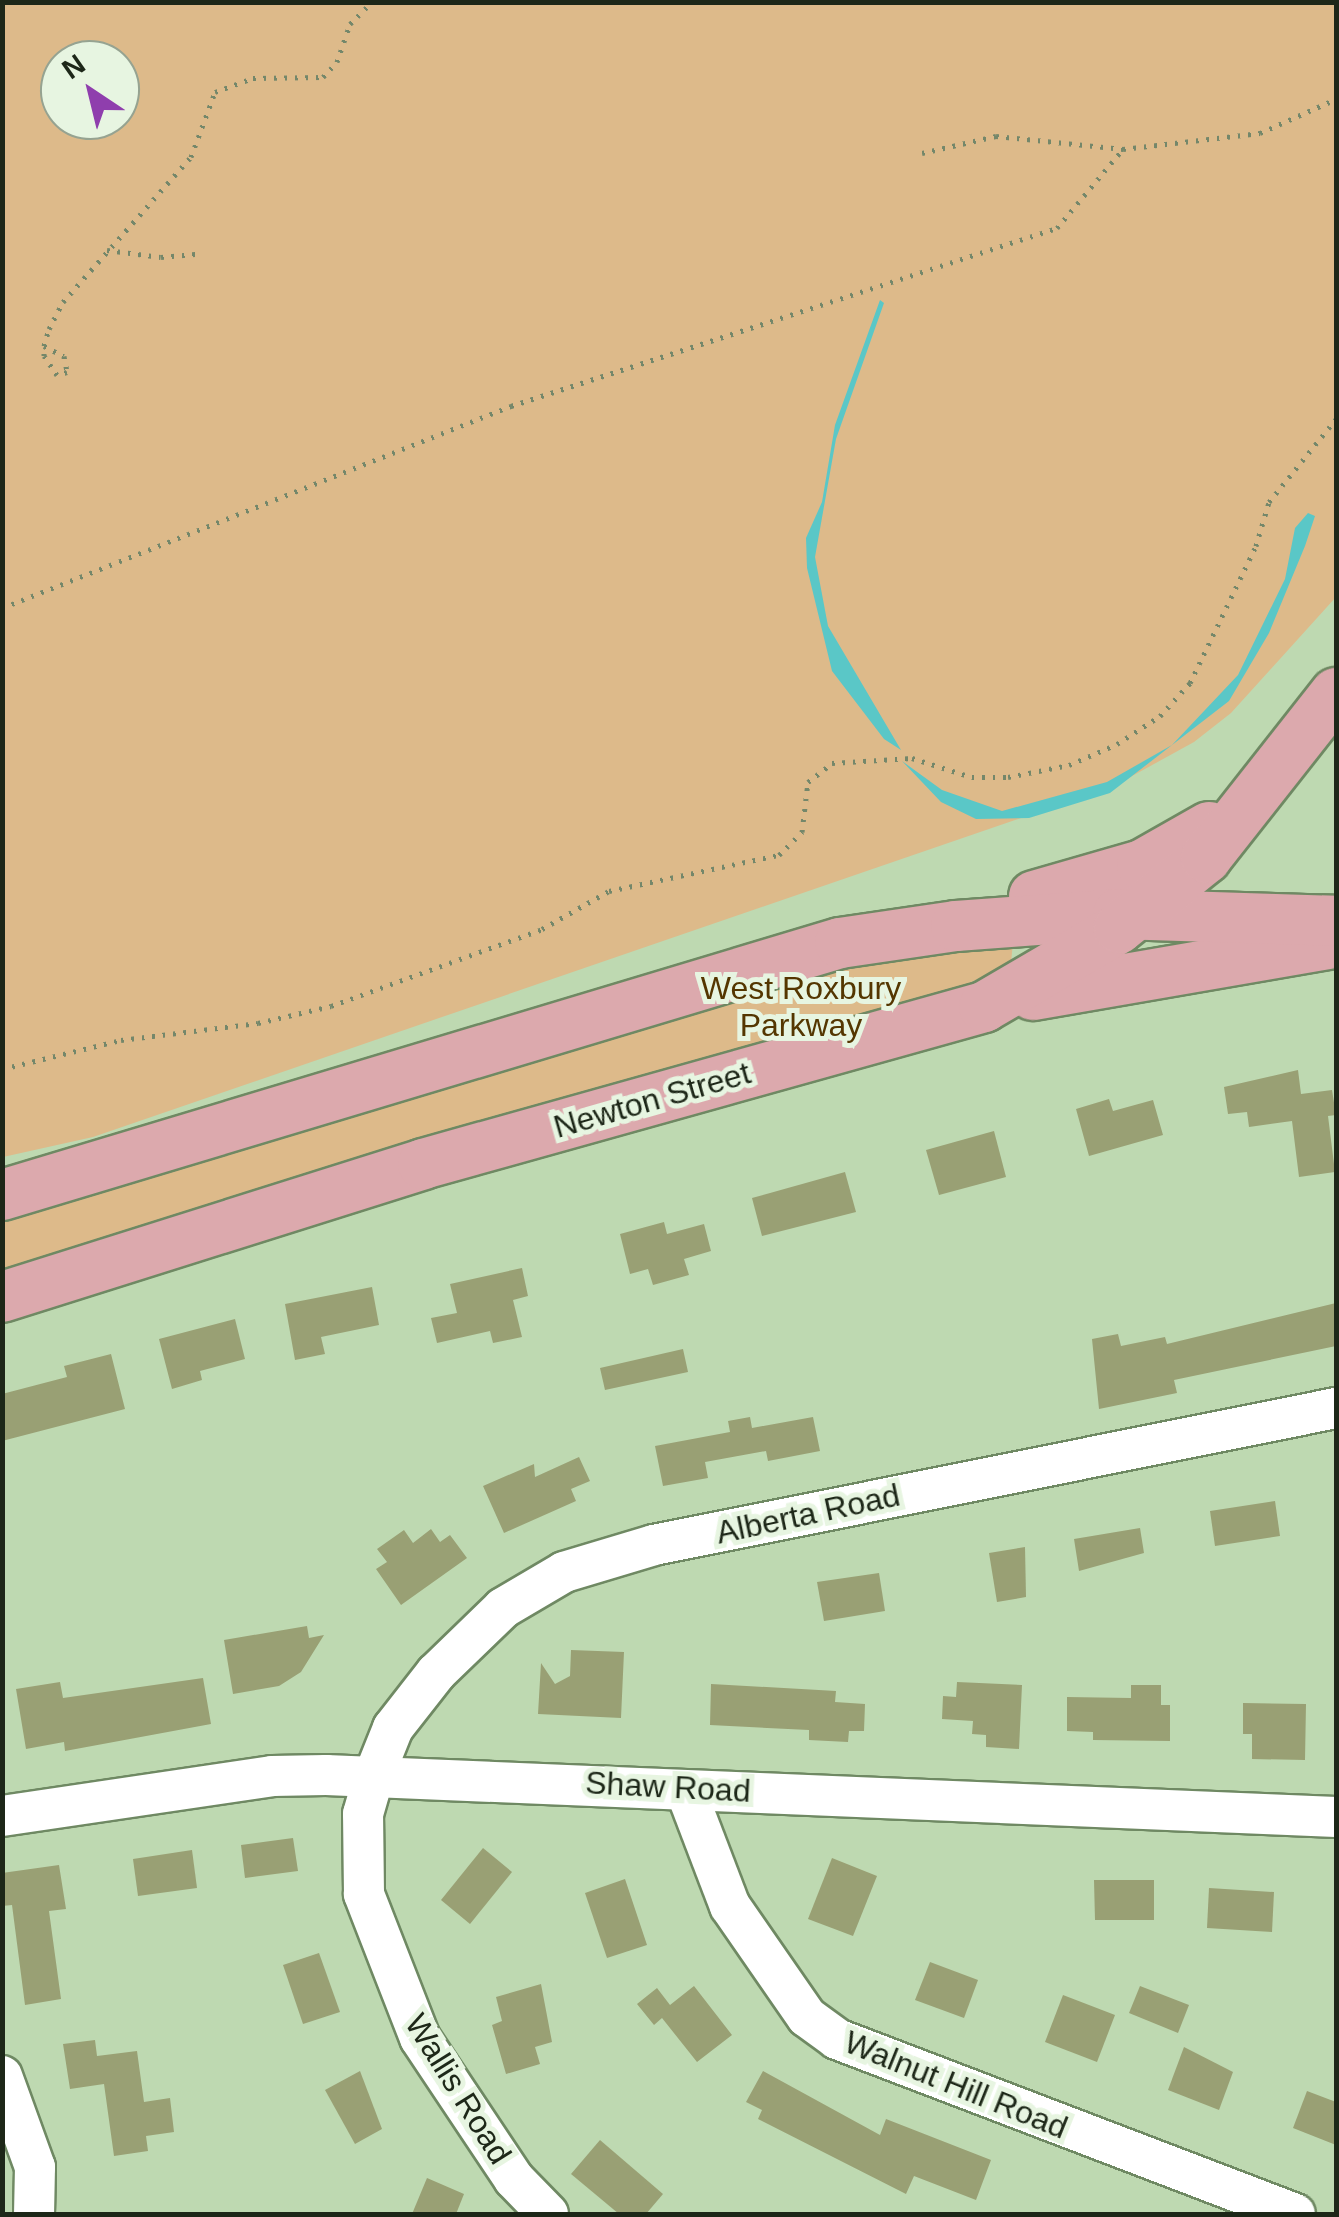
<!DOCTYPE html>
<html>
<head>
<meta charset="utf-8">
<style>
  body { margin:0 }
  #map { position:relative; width:1339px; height:2217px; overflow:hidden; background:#bed9b1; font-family:Arial,sans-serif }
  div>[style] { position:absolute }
  .green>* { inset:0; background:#ddba8a }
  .water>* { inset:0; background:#5ac7c7 }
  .building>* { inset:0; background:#99a074 }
  .path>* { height:5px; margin-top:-2.5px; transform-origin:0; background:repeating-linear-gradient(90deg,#74876a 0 2.5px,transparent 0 10.5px) }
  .roads { filter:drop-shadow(2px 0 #6f8963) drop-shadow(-2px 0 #6f8963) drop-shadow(0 2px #6f8963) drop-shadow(0 -2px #6f8963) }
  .minor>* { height:40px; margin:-20px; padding:0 20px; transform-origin:20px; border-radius:20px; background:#fff }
  .major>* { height:50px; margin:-25px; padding:0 25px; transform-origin:25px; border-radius:25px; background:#dca9ad }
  span { translate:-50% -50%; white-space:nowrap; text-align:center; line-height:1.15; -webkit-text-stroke:10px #e7f5e1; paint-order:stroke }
  .park-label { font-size:32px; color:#543600 }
  .street-label { font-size:32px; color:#1d2718 }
  .frame { position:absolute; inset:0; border:5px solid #1d2718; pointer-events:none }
  .north { position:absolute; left:40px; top:40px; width:100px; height:100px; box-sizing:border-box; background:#e7f5e1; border:2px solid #96a391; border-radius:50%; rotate:325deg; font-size:28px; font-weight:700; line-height:40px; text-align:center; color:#1d2718 }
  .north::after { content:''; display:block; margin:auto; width:35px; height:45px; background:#8f3ead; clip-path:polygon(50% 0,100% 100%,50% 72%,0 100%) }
</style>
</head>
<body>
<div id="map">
  <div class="green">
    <div style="clip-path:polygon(evenodd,3px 3px,1336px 3px,1336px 597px,1231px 713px,1194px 742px,1114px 786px,93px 1137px,3px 1157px,3px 3px,60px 60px,120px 60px,120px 120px,60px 120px,60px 60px)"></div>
    <div style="clip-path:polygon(1013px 942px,1011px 963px,953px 991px,3px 1281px,2px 1215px,823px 965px)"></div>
  </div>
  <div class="water">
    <div style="clip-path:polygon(880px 300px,884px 303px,836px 439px,815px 557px,828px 626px,901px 750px,884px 739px,832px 671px,807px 568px,806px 538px,822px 502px,835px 425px)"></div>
    <div style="clip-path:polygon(1308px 513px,1315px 516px,1305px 546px,1269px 633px,1229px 701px,1110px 793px,1029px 818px,976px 819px,941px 802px,902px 761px,942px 790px,1002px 811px,1107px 782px,1172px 745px,1238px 675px,1285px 579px,1295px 528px)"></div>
  </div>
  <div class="building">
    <div style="clip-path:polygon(1298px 1070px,1301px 1094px,1332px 1090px,1336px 1115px,1328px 1116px,1335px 1172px,1299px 1177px,1292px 1121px,1249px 1127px,1247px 1112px,1228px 1114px,1224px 1087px)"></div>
    <div style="clip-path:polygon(1109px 1099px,1113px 1111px,1153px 1100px,1163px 1135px,1089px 1156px,1076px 1109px)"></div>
    <div style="clip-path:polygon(994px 1131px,1006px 1177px,939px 1195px,926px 1150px)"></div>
    <div style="clip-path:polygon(845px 1172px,856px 1212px,762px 1236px,752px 1198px)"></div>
    <div style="clip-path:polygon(664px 1222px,667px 1234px,704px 1224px,711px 1251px,684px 1259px,689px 1275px,653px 1285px,648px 1269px,630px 1274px,620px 1234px)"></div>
    <div style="clip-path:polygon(522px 1268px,528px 1296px,513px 1300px,522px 1337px,493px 1343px,490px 1331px,437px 1343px,431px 1318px,457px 1313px,450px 1284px)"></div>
    <div style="clip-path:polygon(372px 1287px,379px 1325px,321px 1337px,325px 1354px,295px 1360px,285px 1304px)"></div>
    <div style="clip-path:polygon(1336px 1303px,1336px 1346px,1174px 1380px,1177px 1393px,1099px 1409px,1092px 1339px,1118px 1334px,1121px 1346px,1165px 1337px,1167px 1344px)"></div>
    <div style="clip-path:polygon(235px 1319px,245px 1359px,200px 1371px,202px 1380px,172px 1389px,159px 1339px)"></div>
    <div style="clip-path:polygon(683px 1349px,688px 1372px,605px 1390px,600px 1368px)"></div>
    <div style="clip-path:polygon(111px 1354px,125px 1409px,2px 1441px,2px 1394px,67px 1377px,64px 1366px)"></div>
    <div style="clip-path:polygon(750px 1417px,752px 1428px,813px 1417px,820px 1451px,768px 1461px,766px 1451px,705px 1462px,708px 1478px,663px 1486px,655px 1446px,730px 1432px,728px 1421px)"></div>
    <div style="clip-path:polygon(579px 1457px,590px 1481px,571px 1489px,576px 1501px,504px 1533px,483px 1486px,534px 1464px,535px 1477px)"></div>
    <div style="clip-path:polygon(1275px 1501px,1280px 1536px,1215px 1546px,1210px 1511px)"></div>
    <div style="clip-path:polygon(1140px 1528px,1144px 1553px,1079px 1571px,1074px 1539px)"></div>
    <div style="clip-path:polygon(431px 1529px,440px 1542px,450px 1535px,467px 1558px,401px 1605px,376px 1569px,387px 1562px,377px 1549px,404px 1530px,413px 1543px)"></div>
    <div style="clip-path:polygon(1025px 1547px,1026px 1597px,997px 1602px,989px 1553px)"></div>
    <div style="clip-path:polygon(879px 1573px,885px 1611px,824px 1621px,817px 1582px)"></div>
    <div style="clip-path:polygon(307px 1626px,309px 1638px,324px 1635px,301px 1672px,279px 1686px,233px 1694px,224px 1640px)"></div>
    <div style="clip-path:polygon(571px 1650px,624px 1652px,621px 1718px,538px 1714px,541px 1663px,555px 1684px,570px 1676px)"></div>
    <div style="clip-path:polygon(203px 1678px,211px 1724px,65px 1751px,64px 1742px,26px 1749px,16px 1689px,60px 1682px,63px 1698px)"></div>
    <div style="clip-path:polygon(957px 1682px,1022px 1685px,1019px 1749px,986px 1747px,986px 1735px,972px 1734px,973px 1721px,942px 1719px,943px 1696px,956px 1697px)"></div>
    <div style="clip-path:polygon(711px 1684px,836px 1691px,835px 1702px,865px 1704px,864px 1731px,849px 1731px,848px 1742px,809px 1740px,809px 1730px,710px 1725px)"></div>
    <div style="clip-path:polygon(1131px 1685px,1161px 1685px,1161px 1705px,1170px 1705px,1170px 1741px,1093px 1740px,1093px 1732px,1067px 1731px,1067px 1697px,1131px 1698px)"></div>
    <div style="clip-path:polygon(1243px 1703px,1306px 1704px,1305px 1760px,1252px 1759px,1252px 1734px,1243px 1734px)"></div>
    <div style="clip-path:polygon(293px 1838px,298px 1871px,245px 1878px,241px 1845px)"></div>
    <div style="clip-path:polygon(483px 1848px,512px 1872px,470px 1924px,441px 1900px)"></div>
    <div style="clip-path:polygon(192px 1850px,197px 1888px,138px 1896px,133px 1859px)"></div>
    <div style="clip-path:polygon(832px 1858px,877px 1876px,853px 1936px,808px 1919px)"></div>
    <div style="clip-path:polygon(59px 1865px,66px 1909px,49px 1911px,61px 1999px,25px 2005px,12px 1905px,2px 1906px,2px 1873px)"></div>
    <div style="clip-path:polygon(625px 1879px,647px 1945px,607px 1958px,585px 1893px)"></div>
    <div style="clip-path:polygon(1094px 1880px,1154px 1880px,1154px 1920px,1095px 1920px)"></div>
    <div style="clip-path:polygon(1209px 1888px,1274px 1892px,1272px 1932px,1207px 1928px)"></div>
    <div style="clip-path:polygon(319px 1953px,340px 2012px,303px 2024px,283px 1965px)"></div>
    <div style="clip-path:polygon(930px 1962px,978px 1980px,964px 2018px,915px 2000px)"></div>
    <div style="clip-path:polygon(541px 1984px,552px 2042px,535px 2047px,540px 2064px,506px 2074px,492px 2025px,502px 2021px,496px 1997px)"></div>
    <div style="clip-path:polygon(694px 1986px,732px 2035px,697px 2062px,662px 2018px,654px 2025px,637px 2004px,657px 1988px,670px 2005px)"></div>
    <div style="clip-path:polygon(1140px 1986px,1189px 2005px,1178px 2033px,1129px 2013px)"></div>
    <div style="clip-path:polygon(1063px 1995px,1115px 2015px,1097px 2062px,1045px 2042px)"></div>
    <div style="clip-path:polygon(95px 2040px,97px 2056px,137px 2051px,144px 2102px,170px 2098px,174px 2132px,146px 2136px,148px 2151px,114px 2156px,104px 2084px,70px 2089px,63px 2044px)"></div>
    <div style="clip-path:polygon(1184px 2047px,1233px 2072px,1219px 2110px,1168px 2090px)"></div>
    <div style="clip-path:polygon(360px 2071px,382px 2129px,355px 2144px,325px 2090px)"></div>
    <div style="clip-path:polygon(763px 2071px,880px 2135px,886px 2119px,991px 2160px,976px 2200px,914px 2176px,906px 2194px,758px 2119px,762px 2110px,746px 2102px)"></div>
    <div style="clip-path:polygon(1307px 2091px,1336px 2102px,1336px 2145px,1293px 2128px)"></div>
    <div style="clip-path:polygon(600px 2140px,663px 2194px,646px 2214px,619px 2214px,571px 2174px)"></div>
    <div style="clip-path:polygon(427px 2178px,464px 2194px,456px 2214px,412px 2214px)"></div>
  </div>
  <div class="path">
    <div style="left:922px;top:153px;width:76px;rotate:-12.9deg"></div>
    <div style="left:996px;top:136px;width:128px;rotate:5.8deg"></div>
    <div style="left:107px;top:250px;width:54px;rotate:7.4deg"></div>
    <div style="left:161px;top:257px;width:37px;rotate:-5deg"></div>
    <div style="left:44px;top:346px;width:22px;rotate:27deg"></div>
    <div style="left:64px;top:356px;width:16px;rotate:79deg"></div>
    <div style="left:67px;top:372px;width:10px;rotate:163deg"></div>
    <div style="left:57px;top:375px;width:23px;rotate:-124deg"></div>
    <div style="left:44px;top:356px;width:10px;rotate:-90deg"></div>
    <div style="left:44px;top:346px;width:18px;rotate:-74deg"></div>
    <div style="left:49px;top:329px;width:30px;rotate:-63deg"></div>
    <div style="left:63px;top:302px;width:193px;rotate:-48.6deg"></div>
    <div style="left:191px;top:157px;width:69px;rotate:-69.7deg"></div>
    <div style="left:215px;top:92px;width:40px;rotate:-20.2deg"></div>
    <div style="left:253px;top:78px;width:70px;rotate:-0.8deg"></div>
    <div style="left:323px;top:77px;width:21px;rotate:-47deg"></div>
    <div style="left:337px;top:62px;width:40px;rotate:-71.1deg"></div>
    <div style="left:350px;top:24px;width:31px;rotate:-45deg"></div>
    <div style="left:2px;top:608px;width:548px;rotate:-21.65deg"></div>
    <div style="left:511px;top:406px;width:574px;rotate:-18.06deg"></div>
    <div style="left:1057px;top:228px;width:103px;rotate:-50.1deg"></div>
    <div style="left:1123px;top:149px;width:138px;rotate:-6.7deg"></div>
    <div style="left:1260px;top:133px;width:83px;rotate:-24.1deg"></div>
    <div style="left:2px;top:1069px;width:122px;rotate:-13.7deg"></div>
    <div style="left:121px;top:1040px;width:138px;rotate:-7.1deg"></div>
    <div style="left:258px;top:1023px;width:75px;rotate:-13.1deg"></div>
    <div style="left:331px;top:1006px;width:225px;rotate:-20deg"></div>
    <div style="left:542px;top:929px;width:77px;rotate:-29.6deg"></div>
    <div style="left:609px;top:891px;width:174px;rotate:-12deg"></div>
    <div style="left:779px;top:855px;width:33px;rotate:-45deg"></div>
    <div style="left:802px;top:832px;width:50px;rotate:-83.2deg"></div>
    <div style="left:808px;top:782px;width:31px;rotate:-38deg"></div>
    <div style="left:832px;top:763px;width:80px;rotate:-3.6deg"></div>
    <div style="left:912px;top:758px;width:63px;rotate:17.6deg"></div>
    <div style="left:972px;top:777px;width:36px"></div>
    <div style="left:1008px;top:777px;width:62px;rotate:-11.1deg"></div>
    <div style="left:1069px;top:765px;width:52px;rotate:-23.6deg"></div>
    <div style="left:1117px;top:744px;width:51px;rotate:-33.1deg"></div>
    <div style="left:1160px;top:716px;width:45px;rotate:-47.7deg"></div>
    <div style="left:1190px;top:683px;width:152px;rotate:-64.3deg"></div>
    <div style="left:1256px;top:546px;width:46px;rotate:-73.5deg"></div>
    <div style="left:1269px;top:502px;width:107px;rotate:-51.1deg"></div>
  </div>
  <div class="roads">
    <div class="minor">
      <div style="left:686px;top:1791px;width:123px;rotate:69.1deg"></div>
      <div style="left:730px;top:1906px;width:135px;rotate:55.3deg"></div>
      <div style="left:807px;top:2017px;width:37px;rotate:36deg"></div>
      <div style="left:837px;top:2039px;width:490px;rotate:20.9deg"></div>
      <div style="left:2px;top:1816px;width:273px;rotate:-8.4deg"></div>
      <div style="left:272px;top:1776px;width:54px;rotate:-1.1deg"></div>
      <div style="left:326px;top:1775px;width:1011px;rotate:2.38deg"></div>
      <div style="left:2px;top:2076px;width:97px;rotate:70.1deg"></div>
      <div style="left:35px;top:2167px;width:47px;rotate:91.2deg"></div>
      <div style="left:548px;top:2214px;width:49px;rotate:-134.2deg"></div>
      <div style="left:514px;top:2179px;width:169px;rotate:-123.7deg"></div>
      <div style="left:420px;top:2038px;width:155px;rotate:-111.3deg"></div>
      <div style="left:364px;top:1894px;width:80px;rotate:-90.7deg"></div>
      <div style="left:363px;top:1814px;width:37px;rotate:-74deg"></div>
      <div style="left:373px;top:1778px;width:54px;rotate:-68.2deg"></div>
      <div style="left:393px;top:1728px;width:70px;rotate:-52deg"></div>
      <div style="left:436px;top:1673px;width:93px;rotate:-44.1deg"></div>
      <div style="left:503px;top:1608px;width:71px;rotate:-30.5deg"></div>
      <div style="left:564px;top:1572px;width:94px;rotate:-16.7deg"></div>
      <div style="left:654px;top:1545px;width:696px;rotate:-11.36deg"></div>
    </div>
    <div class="major">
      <div style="left:1034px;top:896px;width:112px;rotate:-16deg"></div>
      <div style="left:1142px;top:865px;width:77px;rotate:-29.6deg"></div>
      <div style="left:1033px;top:995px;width:299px;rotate:-9.8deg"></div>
      <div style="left:2px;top:1195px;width:875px;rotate:-16.74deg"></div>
      <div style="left:840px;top:943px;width:117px;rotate:-8.3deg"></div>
      <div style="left:956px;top:926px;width:162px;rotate:-4.2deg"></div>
      <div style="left:1118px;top:914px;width:218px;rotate:1.8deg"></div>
      <div style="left:2px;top:1297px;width:442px;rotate:-17.5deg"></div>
      <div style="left:423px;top:1164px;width:583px;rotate:-15.63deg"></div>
      <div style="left:984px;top:1007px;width:156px;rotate:-30.3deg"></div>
      <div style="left:1119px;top:928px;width:112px;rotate:-38.8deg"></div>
      <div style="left:1206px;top:858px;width:210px;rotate:-51.8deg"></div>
    </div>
  </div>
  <div class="park-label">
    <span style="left:801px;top:1007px">West Roxbury<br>Parkway</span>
  </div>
  <div class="street-label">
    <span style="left:652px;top:1100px;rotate:-16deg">Newton Street</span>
    <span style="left:808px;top:1514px;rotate:-12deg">Alberta Road</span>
    <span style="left:668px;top:1787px;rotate:3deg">Shaw Road</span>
    <span style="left:956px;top:2085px;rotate:22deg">Walnut Hill Road</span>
    <span style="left:458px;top:2089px;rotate:58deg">Wallis Road</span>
  </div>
  <div class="frame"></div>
  <div class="north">N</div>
</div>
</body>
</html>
